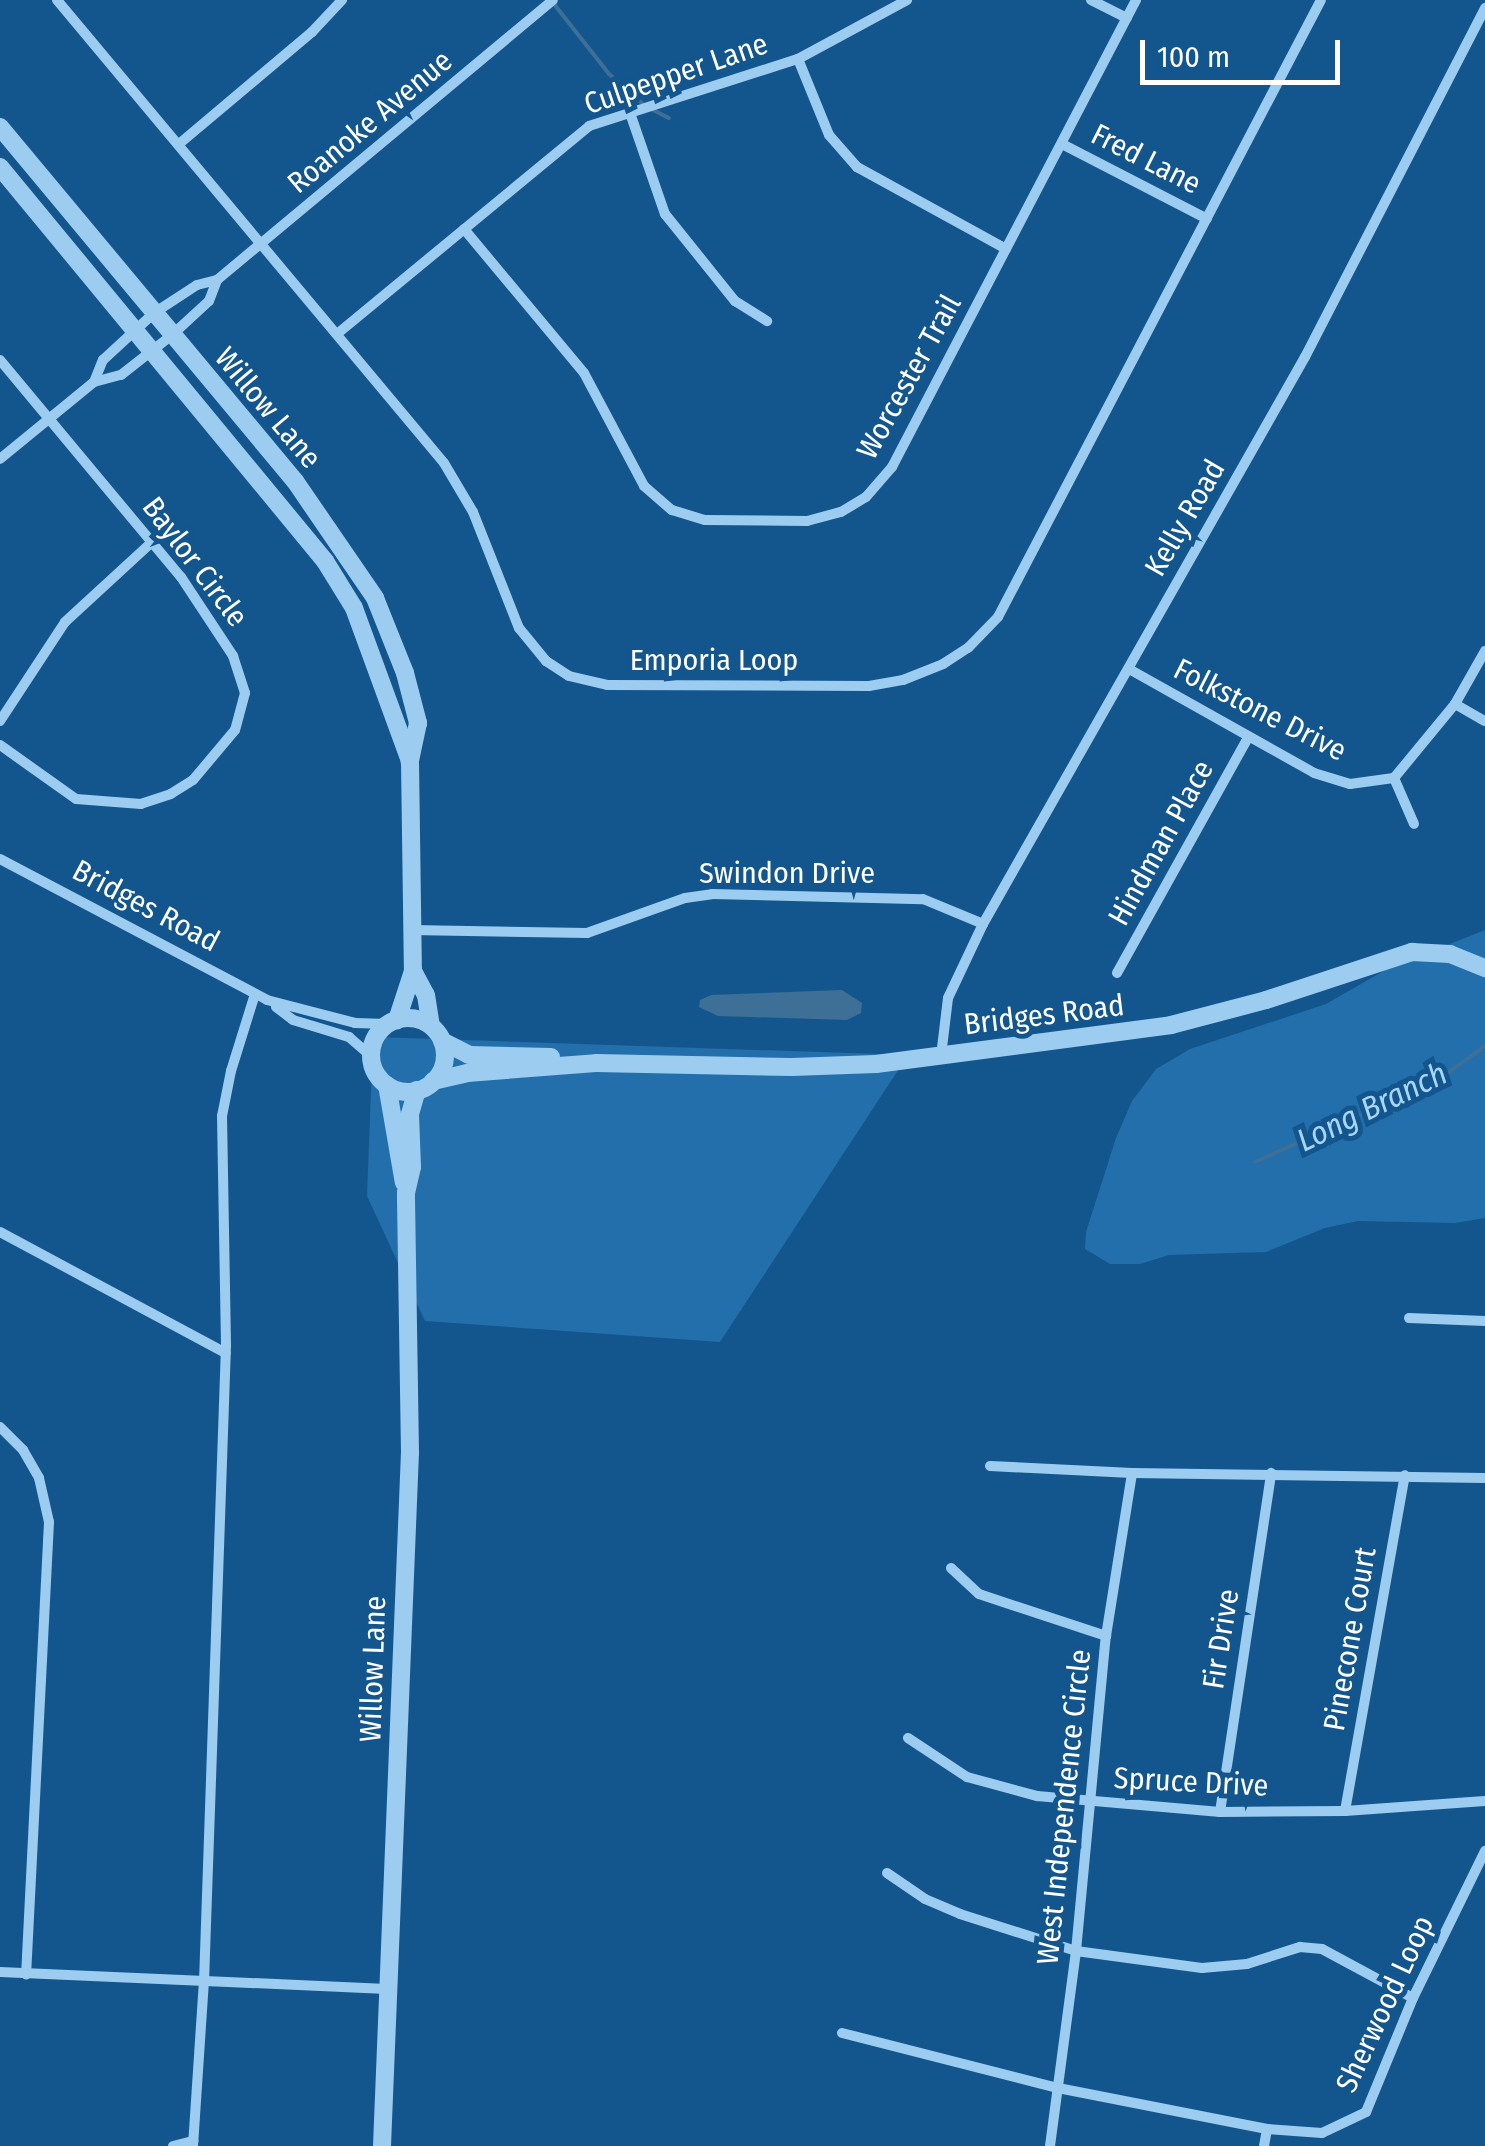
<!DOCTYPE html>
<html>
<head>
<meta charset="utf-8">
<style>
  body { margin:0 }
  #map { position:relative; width:1485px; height:2146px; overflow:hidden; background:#13568e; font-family:"Fira Sans Condensed",sans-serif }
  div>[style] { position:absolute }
  .green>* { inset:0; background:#226fab }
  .water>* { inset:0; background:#3e6f97 }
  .stream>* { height:4px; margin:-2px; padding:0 2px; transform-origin:2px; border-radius:2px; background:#3e6f97 }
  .minor>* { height:10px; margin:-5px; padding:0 5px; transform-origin:5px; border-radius:5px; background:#9dccf1 }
  .tertiary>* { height:18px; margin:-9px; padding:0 9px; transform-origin:9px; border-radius:9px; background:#9dccf1 }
  .tertiary>.ring { margin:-9px; padding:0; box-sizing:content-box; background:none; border:18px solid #9dccf1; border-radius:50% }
  span { translate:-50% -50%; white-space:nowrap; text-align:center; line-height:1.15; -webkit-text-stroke:10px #13568e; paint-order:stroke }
  .street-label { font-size:30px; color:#fff }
  .water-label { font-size:32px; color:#a9d6f8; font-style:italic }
  .scale { position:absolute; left:1140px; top:40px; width:200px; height:45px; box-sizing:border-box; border:5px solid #fff; border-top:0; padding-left:12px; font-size:30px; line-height:35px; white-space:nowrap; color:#fff; -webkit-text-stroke:8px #13568e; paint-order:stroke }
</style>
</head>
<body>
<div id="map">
  <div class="green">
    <div style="clip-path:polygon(1485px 930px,1485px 1218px,1455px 1223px,1358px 1221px,1325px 1228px,1266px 1252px,1169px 1255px,1140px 1264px,1110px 1264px,1085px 1249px,1086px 1232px,1116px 1138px,1132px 1101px,1156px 1069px,1190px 1049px,1326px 1004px,1387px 969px)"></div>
    <div style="clip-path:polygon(373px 1037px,908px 1055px,720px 1342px,425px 1321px,367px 1196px)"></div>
  </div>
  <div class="water">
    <div style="clip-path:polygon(842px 990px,862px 1003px,861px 1013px,847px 1020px,718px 1016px,699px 1007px,700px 1000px,711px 995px)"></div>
  </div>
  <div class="stream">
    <div style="left:554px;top:4px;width:89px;rotate:51.8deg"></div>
    <div style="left:609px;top:74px;width:45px;rotate:41.4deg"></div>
    <div style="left:651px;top:109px;width:20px;rotate:27deg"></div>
    <div style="left:1255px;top:1162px;width:201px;rotate:-24.1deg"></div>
    <div style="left:1438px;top:1080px;width:58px;rotate:-35.9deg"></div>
  </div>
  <div class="minor">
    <div style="left:57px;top:0;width:603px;rotate:50.11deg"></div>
    <div style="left:444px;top:463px;width:57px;rotate:59.4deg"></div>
    <div style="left:473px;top:512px;width:125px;rotate:68.4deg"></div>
    <div style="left:519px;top:628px;width:43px;rotate:50.7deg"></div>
    <div style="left:546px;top:661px;width:27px;rotate:33deg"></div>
    <div style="left:569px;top:676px;width:39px;rotate:13deg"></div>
    <div style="left:607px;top:685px;width:262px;rotate:0.2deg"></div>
    <div style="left:869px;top:686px;width:35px;rotate:-10deg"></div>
    <div style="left:903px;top:680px;width:43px;rotate:-21.8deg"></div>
    <div style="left:943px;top:664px;width:30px;rotate:-33deg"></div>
    <div style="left:968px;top:648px;width:43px;rotate:-45.9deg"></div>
    <div style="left:998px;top:617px;width:696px;rotate:-62.37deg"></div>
    <div style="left:1091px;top:0;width:40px;rotate:26.6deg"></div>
    <div style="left:798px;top:59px;width:82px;rotate:67.8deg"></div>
    <div style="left:829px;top:135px;width:43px;rotate:48.8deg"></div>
    <div style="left:857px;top:167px;width:170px;rotate:28.8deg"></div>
    <div style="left:630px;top:113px;width:107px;rotate:70.9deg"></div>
    <div style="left:665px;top:214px;width:112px;rotate:51.2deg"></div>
    <div style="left:735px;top:301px;width:38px;rotate:32deg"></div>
    <div style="left:179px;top:144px;width:174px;rotate:-40.1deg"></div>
    <div style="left:312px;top:32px;width:44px;rotate:-46.8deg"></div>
    <div style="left:1062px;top:144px;width:163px;rotate:27.3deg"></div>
    <div style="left:464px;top:229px;width:187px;rotate:50.2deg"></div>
    <div style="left:584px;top:373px;width:128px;rotate:62deg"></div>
    <div style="left:644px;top:486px;width:37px;rotate:41deg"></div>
    <div style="left:672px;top:510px;width:34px;rotate:17deg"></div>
    <div style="left:705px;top:520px;width:102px;rotate:0.6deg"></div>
    <div style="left:807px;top:521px;width:35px;rotate:-15deg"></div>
    <div style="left:841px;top:512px;width:29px;rotate:-31deg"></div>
    <div style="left:866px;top:497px;width:40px;rotate:-49deg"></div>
    <div style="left:892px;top:467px;width:527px;rotate:-62.41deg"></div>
    <div style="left:337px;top:334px;width:327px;rotate:-39.5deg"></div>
    <div style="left:589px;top:126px;width:219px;rotate:-17.8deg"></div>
    <div style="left:798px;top:59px;width:124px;rotate:-28.4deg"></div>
    <div style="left:0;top:360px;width:283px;rotate:50.2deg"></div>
    <div style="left:181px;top:577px;width:95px;rotate:56.6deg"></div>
    <div style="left:233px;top:656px;width:39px;rotate:72deg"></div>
    <div style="left:245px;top:693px;width:38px;rotate:105deg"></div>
    <div style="left:235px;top:730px;width:65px;rotate:130deg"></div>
    <div style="left:193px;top:780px;width:26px;rotate:148deg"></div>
    <div style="left:171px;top:794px;width:32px;rotate:162deg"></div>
    <div style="left:141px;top:804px;width:65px;rotate:-175.6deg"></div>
    <div style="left:76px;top:799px;width:93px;rotate:-144.6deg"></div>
    <div style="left:94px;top:382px;width:24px;rotate:-68deg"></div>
    <div style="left:103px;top:360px;width:69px;rotate:-42.7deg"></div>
    <div style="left:154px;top:313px;width:51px;rotate:-33.1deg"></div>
    <div style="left:197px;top:285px;width:21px;rotate:-14deg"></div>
    <div style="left:217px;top:280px;width:437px;rotate:-39.8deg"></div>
    <div style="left:0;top:459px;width:122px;rotate:-39.3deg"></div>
    <div style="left:94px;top:382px;width:28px;rotate:-15deg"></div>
    <div style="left:121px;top:375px;width:65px;rotate:-38.1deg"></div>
    <div style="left:172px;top:335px;width:50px;rotate:-42.6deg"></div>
    <div style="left:209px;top:301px;width:22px;rotate:-69deg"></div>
    <div style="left:1129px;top:669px;width:212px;rotate:29.3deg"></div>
    <div style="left:1314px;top:773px;width:38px;rotate:17deg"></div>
    <div style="left:1350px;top:784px;width:44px;rotate:-7.8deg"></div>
    <div style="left:1394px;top:778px;width:96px;rotate:-50.5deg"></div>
    <div style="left:1455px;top:704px;width:61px;rotate:-60.5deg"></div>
    <div style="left:1455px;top:704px;width:34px;rotate:30deg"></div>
    <div style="left:0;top:721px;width:118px;rotate:-56.7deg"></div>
    <div style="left:65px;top:622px;width:118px;rotate:-42.6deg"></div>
    <div style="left:1394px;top:778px;width:50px;rotate:66.5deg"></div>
    <div style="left:0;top:859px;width:302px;rotate:27.8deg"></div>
    <div style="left:267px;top:1000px;width:91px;rotate:14.6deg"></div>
    <div style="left:355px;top:1023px;width:32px;rotate:2deg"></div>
    <div style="left:411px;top:930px;width:176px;rotate:1deg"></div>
    <div style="left:587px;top:933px;width:104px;rotate:-19.7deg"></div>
    <div style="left:685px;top:898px;width:27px;rotate:-8deg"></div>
    <div style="left:712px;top:894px;width:211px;rotate:1.4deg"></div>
    <div style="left:923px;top:899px;width:65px;rotate:22.6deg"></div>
    <div style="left:1117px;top:973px;width:269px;rotate:-60.9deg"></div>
    <div style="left:276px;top:1007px;width:21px;rotate:37deg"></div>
    <div style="left:293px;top:1020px;width:59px;rotate:16.9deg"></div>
    <div style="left:349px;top:1037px;width:29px;rotate:41deg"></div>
    <div style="left:941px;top:1056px;width:58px;rotate:-83.1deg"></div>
    <div style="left:948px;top:998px;width:82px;rotate:-64.7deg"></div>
    <div style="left:983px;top:924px;width:652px;rotate:-60.41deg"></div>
    <div style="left:1305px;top:357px;width:393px;rotate:-62.7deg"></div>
    <div style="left:0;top:1232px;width:256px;rotate:28.2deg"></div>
    <div style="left:1409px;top:1318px;width:76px;rotate:2.3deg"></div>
    <div style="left:0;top:1427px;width:33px;rotate:45deg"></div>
    <div style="left:23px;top:1450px;width:32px;rotate:60deg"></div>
    <div style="left:39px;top:1478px;width:45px;rotate:77.2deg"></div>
    <div style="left:49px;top:1522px;width:453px;rotate:92.9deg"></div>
    <div style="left:990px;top:1466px;width:142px;rotate:2.8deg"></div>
    <div style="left:1132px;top:1473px;width:353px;rotate:0.8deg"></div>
    <div style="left:951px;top:1568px;width:38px;rotate:43deg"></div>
    <div style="left:979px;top:1594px;width:134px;rotate:18.3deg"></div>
    <div style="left:908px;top:1738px;width:71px;rotate:33.5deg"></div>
    <div style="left:967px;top:1777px;width:73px;rotate:15.2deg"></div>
    <div style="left:1037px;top:1796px;width:184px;rotate:5deg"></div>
    <div style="left:1220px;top:1812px;width:125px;rotate:-0.5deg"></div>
    <div style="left:1345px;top:1811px;width:140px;rotate:-4.1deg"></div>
    <div style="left:1345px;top:1811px;width:341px;rotate:-79.9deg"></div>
    <div style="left:1220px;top:1812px;width:343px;rotate:-81.4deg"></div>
    <div style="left:887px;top:1873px;width:46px;rotate:34.4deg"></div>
    <div style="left:925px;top:1899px;width:38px;rotate:23deg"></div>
    <div style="left:960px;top:1914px;width:122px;rotate:17.7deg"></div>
    <div style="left:1076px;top:1951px;width:127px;rotate:7.7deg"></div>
    <div style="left:1202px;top:1968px;width:45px;rotate:-5.1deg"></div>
    <div style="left:1247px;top:1964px;width:56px;rotate:-17.8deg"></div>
    <div style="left:1300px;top:1947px;width:22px;rotate:5deg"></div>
    <div style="left:1322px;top:1949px;width:103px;rotate:28.3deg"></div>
    <div style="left:0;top:1972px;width:387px;rotate:2.5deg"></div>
    <div style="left:842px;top:2033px;width:223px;rotate:14.3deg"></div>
    <div style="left:1058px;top:2088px;width:213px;rotate:11.1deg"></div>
    <div style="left:1267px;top:2129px;width:55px;rotate:4.2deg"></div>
    <div style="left:1322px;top:2133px;width:49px;rotate:-25.5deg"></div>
    <div style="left:1366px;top:2112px;width:123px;rotate:-67.6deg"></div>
    <div style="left:1413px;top:1998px;width:164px;rotate:-63.9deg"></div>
    <div style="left:173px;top:2146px;width:21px;rotate:-14deg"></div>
    <div style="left:193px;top:2146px;width:164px;rotate:-86.2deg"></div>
    <div style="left:204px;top:1982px;width:637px;rotate:-88.02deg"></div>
    <div style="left:226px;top:1345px;width:229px;rotate:-91deg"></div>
    <div style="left:222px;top:1116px;width:46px;rotate:-78.7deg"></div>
    <div style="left:231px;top:1071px;width:81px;rotate:-72.7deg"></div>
    <div style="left:1050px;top:2146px;width:197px;rotate:-82.4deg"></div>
    <div style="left:1076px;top:1951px;width:316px;rotate:-84.6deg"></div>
    <div style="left:1106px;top:1636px;width:165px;rotate:-80.9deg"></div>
    <div style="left:1264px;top:2146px;width:17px;rotate:-80deg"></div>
  </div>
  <div class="tertiary">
    <div style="left:0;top:127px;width:461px;rotate:50.2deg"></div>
    <div style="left:295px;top:481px;width:142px;rotate:55.6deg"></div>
    <div style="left:375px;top:598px;width:81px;rotate:68.2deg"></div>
    <div style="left:405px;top:673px;width:52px;rotate:75.4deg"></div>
    <div style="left:418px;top:723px;width:40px;rotate:102deg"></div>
    <div style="left:410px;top:762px;width:209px;rotate:89.2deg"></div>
    <div style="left:413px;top:971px;width:52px;rotate:108.1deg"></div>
    <div style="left:0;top:167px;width:511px;rotate:50.48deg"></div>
    <div style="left:325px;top:561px;width:55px;rotate:58.3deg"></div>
    <div style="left:354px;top:608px;width:163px;rotate:69.9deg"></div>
    <div style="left:413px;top:971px;width:27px;rotate:62deg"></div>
    <div style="left:426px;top:995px;width:31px;rotate:81deg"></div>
    <div class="ring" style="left:371px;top:1018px;width:56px;height:56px"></div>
    <div style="left:442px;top:1041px;width:30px;rotate:27deg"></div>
    <div style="left:469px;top:1055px;width:82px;rotate:1.4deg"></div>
    <div style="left:433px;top:1081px;width:35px;rotate:-13deg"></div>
    <div style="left:467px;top:1073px;width:129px;rotate:-4.4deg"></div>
    <div style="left:596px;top:1063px;width:196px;rotate:1.2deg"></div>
    <div style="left:792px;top:1067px;width:84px;rotate:-2deg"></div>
    <div style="left:876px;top:1064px;width:298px;rotate:-7.5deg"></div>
    <div style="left:1171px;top:1025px;width:98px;rotate:-14.7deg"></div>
    <div style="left:1266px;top:1000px;width:154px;rotate:-18.2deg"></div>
    <div style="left:1412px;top:952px;width:38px;rotate:3deg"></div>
    <div style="left:1450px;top:954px;width:38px;rotate:22deg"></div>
    <div style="left:387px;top:1085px;width:99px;rotate:80.2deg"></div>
    <div style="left:382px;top:2146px;width:694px;rotate:-87.69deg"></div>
    <div style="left:410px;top:1453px;width:260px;rotate:-90.9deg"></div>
    <div style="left:406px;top:1193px;width:27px;rotate:-77deg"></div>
    <div style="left:412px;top:1167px;width:53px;rotate:-92.2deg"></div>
    <div style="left:410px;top:1114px;width:25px;rotate:-74deg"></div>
  </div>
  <div class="street-label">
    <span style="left:676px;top:74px;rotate:-19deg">Culpepper Lane</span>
    <span style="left:370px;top:122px;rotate:-40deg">Roanoke Avenue</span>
    <span style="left:1146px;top:159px;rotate:27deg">Fred Lane</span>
    <span style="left:909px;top:377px;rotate:-61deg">Worcester Trail</span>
    <span style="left:268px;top:408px;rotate:50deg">Willow Lane</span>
    <span style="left:1185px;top:518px;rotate:-60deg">Kelly Road</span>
    <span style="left:195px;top:562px;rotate:53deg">Baylor Circle</span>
    <span style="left:714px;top:660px">Emporia Loop</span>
    <span style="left:1260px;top:710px;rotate:27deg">Folkstone Drive</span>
    <span style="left:1161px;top:843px;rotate:-61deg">Hindman Place</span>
    <span style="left:787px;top:873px">Swindon Drive</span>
    <span style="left:146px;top:906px;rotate:28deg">Bridges Road</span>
    <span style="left:1044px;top:1015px;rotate:-7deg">Bridges Road</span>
    <span style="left:1221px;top:1639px;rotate:-81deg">Fir Drive</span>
    <span style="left:1350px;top:1639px;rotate:-80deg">Pinecone Court</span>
    <span style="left:373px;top:1669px;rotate:-88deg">Willow Lane</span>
    <span style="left:1191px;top:1782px;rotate:3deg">Spruce Drive</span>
    <span style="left:1064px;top:1807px;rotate:-84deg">West Independence Circle</span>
    <span style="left:1385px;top:2004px;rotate:-65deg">Sherwood Loop</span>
  </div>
  <div class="water-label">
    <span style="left:1372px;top:1107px;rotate:-26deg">Long Branch</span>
  </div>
  <div class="scale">100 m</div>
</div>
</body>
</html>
